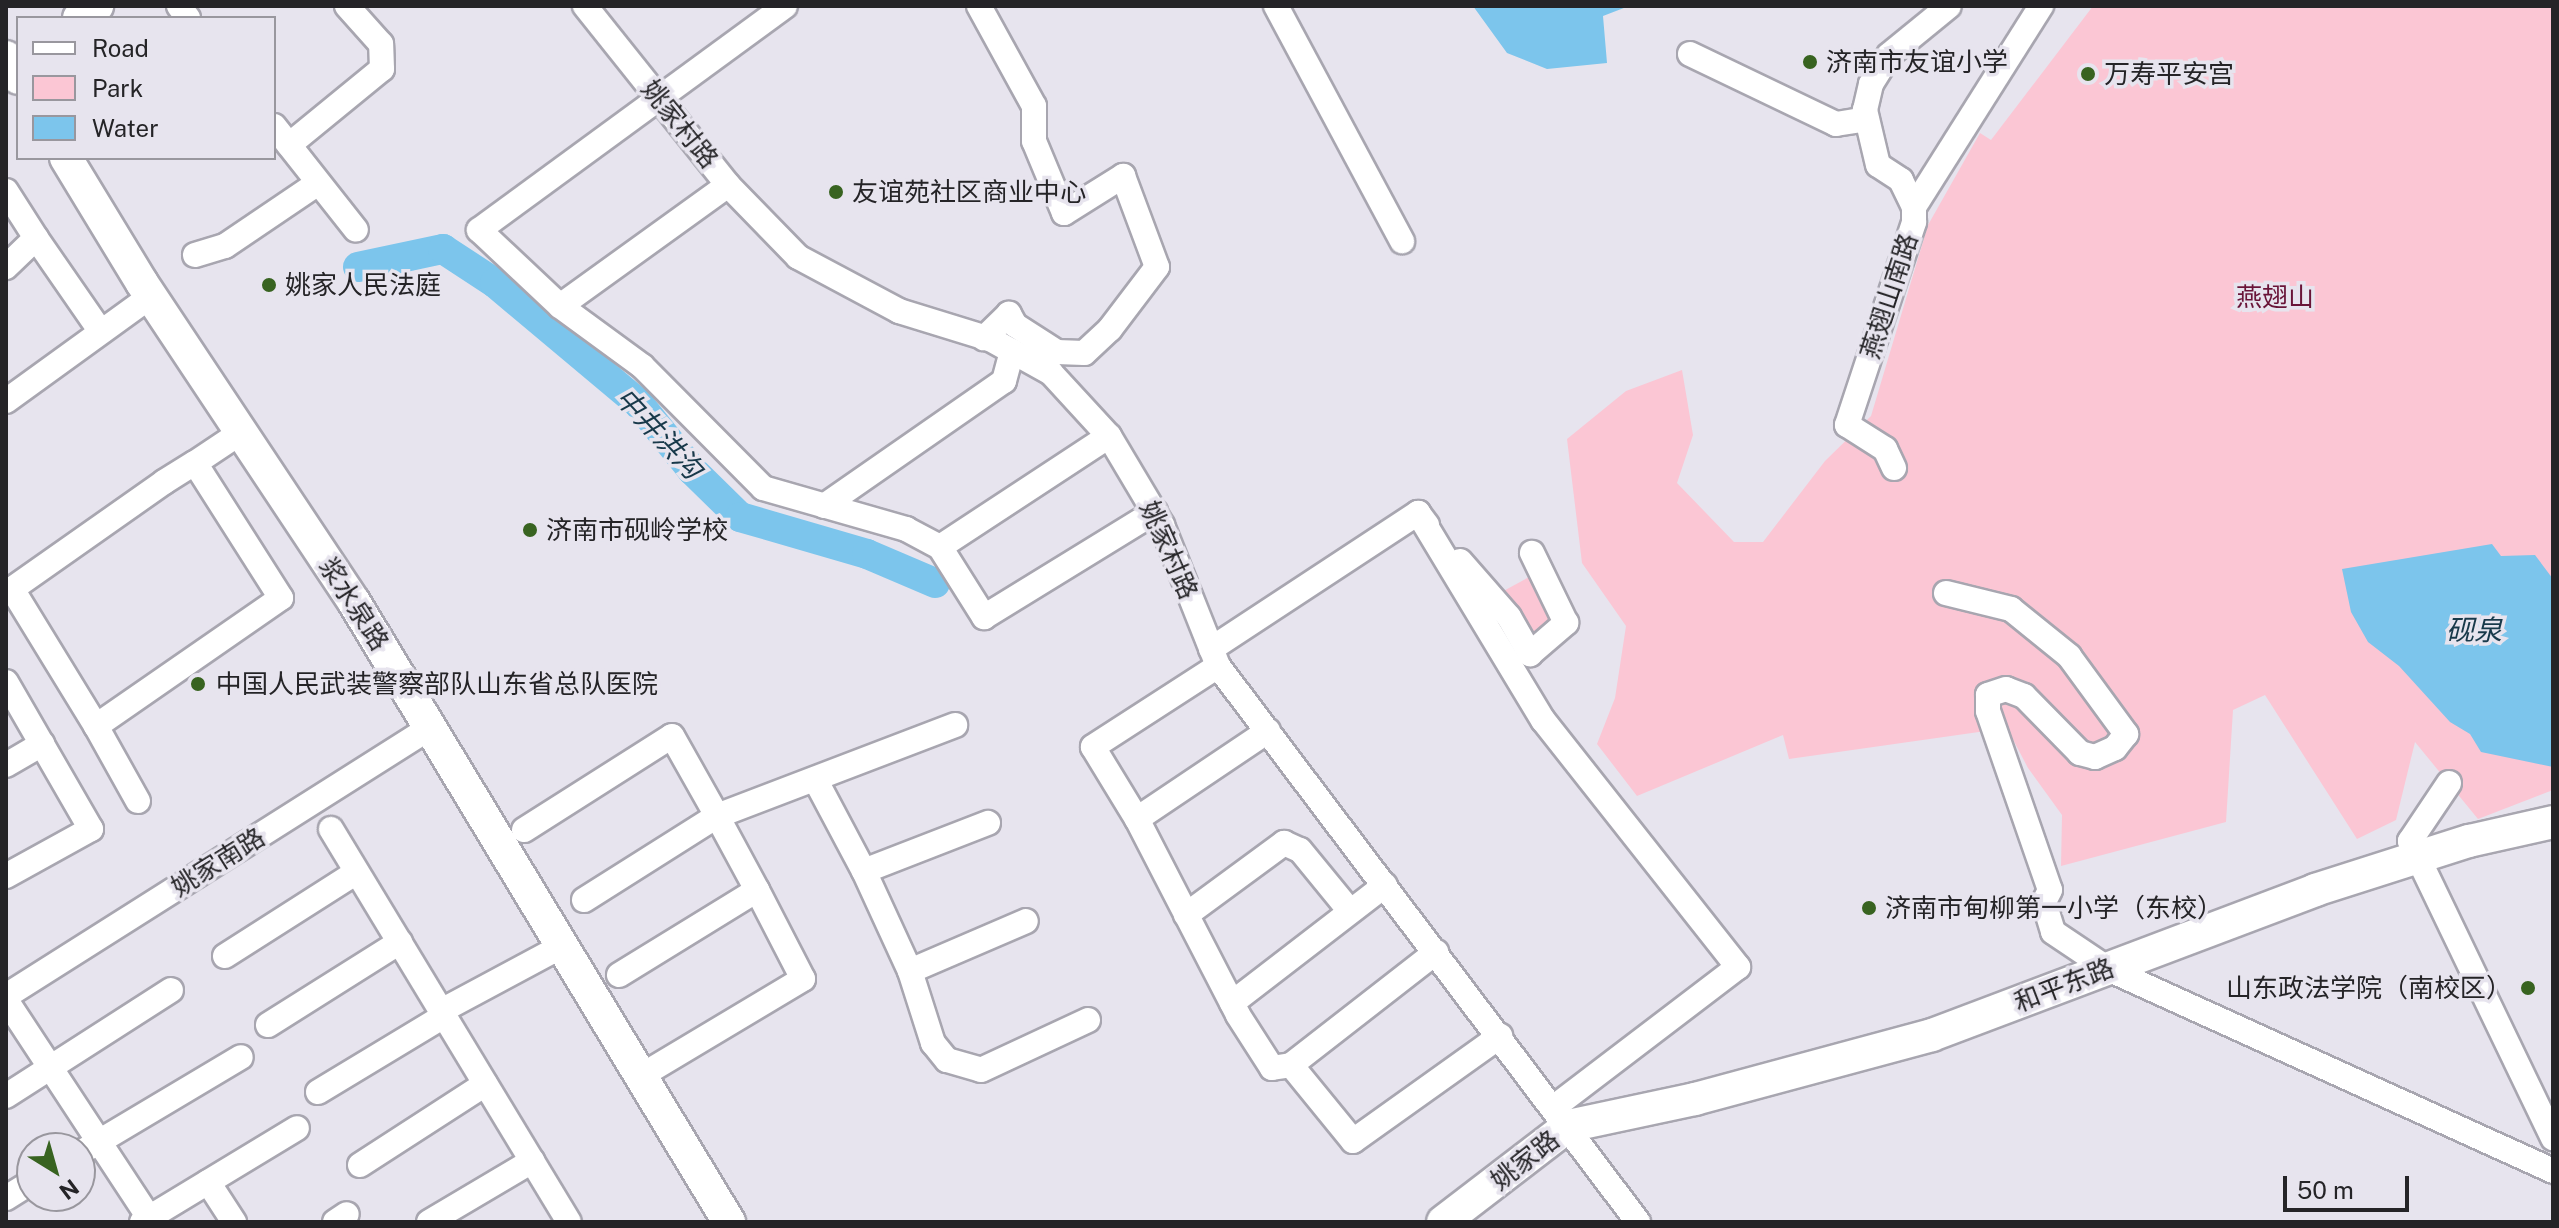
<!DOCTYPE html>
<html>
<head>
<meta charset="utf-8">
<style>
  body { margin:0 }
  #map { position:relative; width:2559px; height:1228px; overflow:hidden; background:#e7e4ee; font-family:"Public Sans","Noto Sans SC",sans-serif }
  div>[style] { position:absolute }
  .green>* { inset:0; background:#fbc6d4 }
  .water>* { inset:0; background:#7cc5ec }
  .river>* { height:30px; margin:-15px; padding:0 15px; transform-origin:15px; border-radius:15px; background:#7cc5ec }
  .roads { filter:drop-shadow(2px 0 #a8a6b0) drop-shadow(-2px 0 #a8a6b0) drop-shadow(0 2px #a8a6b0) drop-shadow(0 -2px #a8a6b0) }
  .minor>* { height:24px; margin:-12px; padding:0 12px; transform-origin:12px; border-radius:12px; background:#fff }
  .major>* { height:32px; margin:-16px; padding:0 16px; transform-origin:16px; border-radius:16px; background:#fff }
  .dots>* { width:22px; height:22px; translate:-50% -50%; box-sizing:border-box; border:4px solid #e7e4ee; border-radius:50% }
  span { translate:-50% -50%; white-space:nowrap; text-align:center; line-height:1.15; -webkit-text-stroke:7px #e7e4ee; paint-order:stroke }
  .poi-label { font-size:26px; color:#252427 }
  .left { translate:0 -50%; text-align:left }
  .right { translate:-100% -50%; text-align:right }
  .street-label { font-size:26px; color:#252427 }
  .park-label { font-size:26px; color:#691438 }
  .water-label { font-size:28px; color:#18394a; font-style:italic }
  .frame { position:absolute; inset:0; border:8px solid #252427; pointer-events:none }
  .legend { position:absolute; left:16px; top:16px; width:260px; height:144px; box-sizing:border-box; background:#e7e4ee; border:2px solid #99979e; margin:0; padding:10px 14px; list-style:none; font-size:24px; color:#252427 }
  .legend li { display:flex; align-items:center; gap:16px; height:40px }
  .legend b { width:40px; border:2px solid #99979e }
  .north { position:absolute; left:16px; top:1132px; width:80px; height:80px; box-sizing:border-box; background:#e7e4ee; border:2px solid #99979e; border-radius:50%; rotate:143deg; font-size:22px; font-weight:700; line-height:32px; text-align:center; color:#252427 }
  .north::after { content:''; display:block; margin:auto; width:28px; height:36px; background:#386320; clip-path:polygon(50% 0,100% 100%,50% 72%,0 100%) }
  .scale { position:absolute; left:2283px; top:1176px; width:126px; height:36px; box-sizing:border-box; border:4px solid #252427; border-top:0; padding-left:10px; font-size:24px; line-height:28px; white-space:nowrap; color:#252427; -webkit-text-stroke:6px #e7e4ee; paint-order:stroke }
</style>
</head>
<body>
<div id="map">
  <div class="green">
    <div style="clip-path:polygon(2093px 6px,2553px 6px,2553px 790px,2478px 819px,2415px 742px,2396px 820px,2357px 839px,2265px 695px,2233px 710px,2226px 822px,2061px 866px,2062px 815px,2028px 768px,2007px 728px,1789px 759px,1783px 735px,1637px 796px,1597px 744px,1615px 698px,1626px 626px,1582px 563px,1567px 439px,1626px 391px,1682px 370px,1693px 435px,1677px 483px,1734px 542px,1763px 542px,1825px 461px,1871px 416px,1928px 225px,1980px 133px,1991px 140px)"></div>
    <div style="clip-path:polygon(1529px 577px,1556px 621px,1529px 642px,1498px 594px)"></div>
  </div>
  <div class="water">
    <div style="clip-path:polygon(1473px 6px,1629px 6px,1603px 16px,1607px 63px,1547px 69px,1507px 53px)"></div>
    <div style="clip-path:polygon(2492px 544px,2501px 556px,2535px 555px,2553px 579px,2553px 767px,2481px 752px,2470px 734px,2450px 722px,2399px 666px,2368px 642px,2351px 612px,2342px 569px)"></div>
  </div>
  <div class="river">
    <div style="left:358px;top:267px;width:87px;rotate:-12deg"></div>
    <div style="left:443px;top:249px;width:62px;rotate:33.2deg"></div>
    <div style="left:495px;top:283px;width:188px;rotate:40deg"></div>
    <div style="left:639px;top:404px;width:85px;rotate:51.2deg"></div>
    <div style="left:692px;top:470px;width:67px;rotate:44.4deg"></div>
    <div style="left:740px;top:517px;width:132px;rotate:16.2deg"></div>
    <div style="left:867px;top:554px;width:74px;rotate:23.1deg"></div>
  </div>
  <div class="roads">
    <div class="minor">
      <div style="left:179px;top:6px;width:15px;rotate:53deg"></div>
      <div style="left:585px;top:6px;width:229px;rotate:51.4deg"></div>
      <div style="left:728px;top:185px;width:100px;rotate:45.8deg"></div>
      <div style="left:798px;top:257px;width:115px;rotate:28.1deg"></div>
      <div style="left:899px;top:311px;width:95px;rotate:17.1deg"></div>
      <div style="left:990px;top:339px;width:70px;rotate:29.1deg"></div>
      <div style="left:1051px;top:373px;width:86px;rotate:47.4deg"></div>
      <div style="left:1109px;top:436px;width:104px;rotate:59.2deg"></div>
      <div style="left:1162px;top:525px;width:152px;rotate:68.3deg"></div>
      <div style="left:1218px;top:666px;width:697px;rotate:52.93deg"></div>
      <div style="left:979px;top:6px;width:114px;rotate:61.2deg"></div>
      <div style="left:1034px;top:106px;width:35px;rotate:90deg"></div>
      <div style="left:1034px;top:141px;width:78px;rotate:67.4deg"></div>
      <div style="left:1064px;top:213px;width:70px;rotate:-32.1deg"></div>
      <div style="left:1123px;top:176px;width:97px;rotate:69.5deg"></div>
      <div style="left:1157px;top:267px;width:78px;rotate:127.2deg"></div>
      <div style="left:1110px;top:329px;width:35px;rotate:137deg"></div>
      <div style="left:1084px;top:353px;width:27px;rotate:-178deg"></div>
      <div style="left:1057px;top:352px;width:50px;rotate:-147.3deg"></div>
      <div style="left:1015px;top:325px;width:13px;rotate:-119deg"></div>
      <div style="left:1009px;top:314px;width:35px;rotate:136deg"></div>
      <div style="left:1276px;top:6px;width:267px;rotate:61.8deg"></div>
      <div style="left:1690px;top:54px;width:162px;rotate:25.6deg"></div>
      <div style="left:1836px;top:124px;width:31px;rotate:-9deg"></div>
      <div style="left:274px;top:126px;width:132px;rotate:51.7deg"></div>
      <div style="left:289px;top:145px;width:120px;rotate:-39.3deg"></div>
      <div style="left:382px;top:69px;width:25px;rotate:-92deg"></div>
      <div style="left:381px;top:44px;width:51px;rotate:-131.8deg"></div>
      <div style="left:728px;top:185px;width:207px;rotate:144.2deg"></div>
      <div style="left:560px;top:306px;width:102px;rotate:36.2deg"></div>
      <div style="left:642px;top:366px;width:172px;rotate:45.2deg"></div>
      <div style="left:763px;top:488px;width:149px;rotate:16deg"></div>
      <div style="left:906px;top:529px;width:38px;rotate:28deg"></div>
      <div style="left:940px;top:547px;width:83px;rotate:57.8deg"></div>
      <div style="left:984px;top:617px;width:201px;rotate:-31.6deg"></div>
      <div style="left:6px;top:191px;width:56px;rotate:57.4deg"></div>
      <div style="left:36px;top:238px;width:42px;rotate:136deg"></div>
      <div style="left:1914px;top:207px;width:238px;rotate:-57.7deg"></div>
      <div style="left:36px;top:238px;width:114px;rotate:55.3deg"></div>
      <div style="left:195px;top:255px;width:31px;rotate:-17deg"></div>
      <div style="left:225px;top:246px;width:112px;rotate:-34.1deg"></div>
      <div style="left:560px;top:306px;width:111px;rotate:-136.8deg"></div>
      <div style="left:479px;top:230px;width:379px;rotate:-36.2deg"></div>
      <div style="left:6px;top:401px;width:179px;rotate:-35.9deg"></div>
      <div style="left:195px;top:463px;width:160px;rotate:57.5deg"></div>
      <div style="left:281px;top:598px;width:225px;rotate:145.3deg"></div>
      <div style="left:96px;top:726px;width:161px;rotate:-121.5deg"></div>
      <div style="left:12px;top:589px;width:186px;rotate:-35.1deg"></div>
      <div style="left:164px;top:482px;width:36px;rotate:-32deg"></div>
      <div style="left:195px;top:463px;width:54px;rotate:-33.7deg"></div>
      <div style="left:1894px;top:468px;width:21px;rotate:-115deg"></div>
      <div style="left:1885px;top:449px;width:45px;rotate:-147.7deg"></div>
      <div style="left:1847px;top:425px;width:214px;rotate:-71.7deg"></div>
      <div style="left:1914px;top:222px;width:15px;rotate:-90deg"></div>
      <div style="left:1914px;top:207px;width:30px;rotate:-116deg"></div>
      <div style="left:1901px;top:180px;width:27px;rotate:-147deg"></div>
      <div style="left:1878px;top:165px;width:57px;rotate:-103.3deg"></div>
      <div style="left:1865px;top:110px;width:27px;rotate:-77deg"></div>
      <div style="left:1871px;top:84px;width:34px;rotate:-58deg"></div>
      <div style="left:1889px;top:55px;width:77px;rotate:-39.2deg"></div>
      <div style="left:824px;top:506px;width:219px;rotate:-34.8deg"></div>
      <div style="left:1004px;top:381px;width:31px;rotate:-75deg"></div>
      <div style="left:1418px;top:513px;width:242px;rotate:58.9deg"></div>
      <div style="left:1543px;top:720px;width:315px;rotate:51.7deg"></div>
      <div style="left:1738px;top:967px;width:231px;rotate:142.7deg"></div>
      <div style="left:940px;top:547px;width:202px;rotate:-33.3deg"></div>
      <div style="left:1460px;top:561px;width:74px;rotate:48.8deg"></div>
      <div style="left:1509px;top:617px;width:43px;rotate:60.4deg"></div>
      <div style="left:1530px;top:654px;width:48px;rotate:-40.7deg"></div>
      <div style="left:1566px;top:623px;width:78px;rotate:-115.9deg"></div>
      <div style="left:1946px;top:593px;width:67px;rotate:13.8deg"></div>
      <div style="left:2011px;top:609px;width:75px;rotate:39deg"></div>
      <div style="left:2069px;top:656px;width:97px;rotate:53.8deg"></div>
      <div style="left:2126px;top:734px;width:18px;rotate:128deg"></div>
      <div style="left:2115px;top:748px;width:22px;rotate:156deg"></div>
      <div style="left:2095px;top:757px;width:16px;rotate:-165deg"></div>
      <div style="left:2080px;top:753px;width:80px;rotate:-134.5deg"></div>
      <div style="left:2024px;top:696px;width:19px;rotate:-159deg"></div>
      <div style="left:2006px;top:689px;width:19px;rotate:162deg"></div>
      <div style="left:1988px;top:695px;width:16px;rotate:90deg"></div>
      <div style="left:1988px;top:711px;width:189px;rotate:70.9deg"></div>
      <div style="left:2050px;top:890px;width:13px;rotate:117deg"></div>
      <div style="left:2044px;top:902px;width:31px;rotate:73deg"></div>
      <div style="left:2053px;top:932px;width:66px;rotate:33.9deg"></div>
      <div style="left:2108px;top:969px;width:489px;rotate:24.4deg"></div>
      <div style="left:1211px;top:649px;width:248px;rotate:-33.3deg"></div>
      <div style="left:1418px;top:513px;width:15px;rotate:53deg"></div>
      <div style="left:1218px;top:666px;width:149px;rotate:147.1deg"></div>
      <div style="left:1093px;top:747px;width:84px;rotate:58.6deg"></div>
      <div style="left:1137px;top:819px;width:220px;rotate:62.7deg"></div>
      <div style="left:1238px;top:1015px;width:63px;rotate:57.3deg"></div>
      <div style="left:1272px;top:1068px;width:19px;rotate:-9deg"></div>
      <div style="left:1291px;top:1065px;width:98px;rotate:50.8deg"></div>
      <div style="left:1353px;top:1141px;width:181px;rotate:-35.5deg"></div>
      <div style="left:6px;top:682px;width:170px;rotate:60deg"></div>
      <div style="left:91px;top:829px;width:97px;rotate:151.1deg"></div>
      <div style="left:96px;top:726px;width:86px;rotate:60.8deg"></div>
      <div style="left:6px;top:765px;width:42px;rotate:-30.3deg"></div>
      <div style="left:815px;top:779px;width:104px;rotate:62deg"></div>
      <div style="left:864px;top:871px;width:133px;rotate:-21.2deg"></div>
      <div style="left:2449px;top:783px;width:70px;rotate:123.9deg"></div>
      <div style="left:2410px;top:841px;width:330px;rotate:64.3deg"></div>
      <div style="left:1137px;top:819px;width:158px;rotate:-33.9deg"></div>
      <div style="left:331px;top:829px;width:459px;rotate:58.8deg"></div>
      <div style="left:524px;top:830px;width:175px;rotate:-32.4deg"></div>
      <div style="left:672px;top:736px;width:92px;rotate:60.6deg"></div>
      <div style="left:717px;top:816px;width:255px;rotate:-20.9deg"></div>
      <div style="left:864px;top:871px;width:110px;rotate:65.3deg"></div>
      <div style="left:910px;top:971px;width:126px;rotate:-23.3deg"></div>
      <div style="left:584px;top:900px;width:157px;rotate:-32.3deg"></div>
      <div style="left:717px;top:816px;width:84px;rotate:61.6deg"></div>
      <div style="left:1186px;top:915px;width:122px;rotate:-36.3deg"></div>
      <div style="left:1284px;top:843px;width:17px;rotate:24deg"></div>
      <div style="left:1300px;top:850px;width:79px;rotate:50.7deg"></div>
      <div style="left:225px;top:956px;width:156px;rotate:-32.5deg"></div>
      <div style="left:910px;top:971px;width:76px;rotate:72.3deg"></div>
      <div style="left:933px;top:1043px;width:22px;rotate:51deg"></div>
      <div style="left:947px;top:1060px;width:35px;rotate:16deg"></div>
      <div style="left:981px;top:1070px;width:118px;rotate:-25deg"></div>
      <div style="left:619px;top:975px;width:162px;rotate:-31.6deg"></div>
      <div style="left:757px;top:890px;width:100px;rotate:62.7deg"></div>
      <div style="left:803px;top:979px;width:189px;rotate:149.1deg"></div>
      <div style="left:6px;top:996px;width:503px;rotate:-32.33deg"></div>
      <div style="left:6px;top:1000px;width:261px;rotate:56.7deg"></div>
      <div style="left:1232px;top:1003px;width:193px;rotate:-37.6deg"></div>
      <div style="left:441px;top:1011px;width:137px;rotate:-28.2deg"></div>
      <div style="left:268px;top:1025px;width:156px;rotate:-32.2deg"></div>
      <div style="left:1291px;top:1065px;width:184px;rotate:-37.9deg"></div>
      <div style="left:318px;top:1092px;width:147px;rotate:-31.1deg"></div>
      <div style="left:6px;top:1096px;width:196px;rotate:-32.7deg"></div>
      <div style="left:80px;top:1153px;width:187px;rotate:-30.8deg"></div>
      <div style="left:360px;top:1165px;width:149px;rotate:-32.9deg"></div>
      <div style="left:208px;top:1182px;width:48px;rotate:57deg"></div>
      <div style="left:6px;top:1198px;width:31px;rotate:-32deg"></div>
      <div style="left:142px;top:1222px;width:181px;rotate:-31.2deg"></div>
      <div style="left:335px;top:1222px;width:14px;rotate:-34deg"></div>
      <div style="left:429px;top:1222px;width:120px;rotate:-30.6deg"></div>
    </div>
    <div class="major">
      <div style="left:79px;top:18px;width:22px;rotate:-34deg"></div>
      <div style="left:6px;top:57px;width:24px;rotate:60deg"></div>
      <div style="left:66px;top:158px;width:146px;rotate:58.7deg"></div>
      <div style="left:142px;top:283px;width:383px;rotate:56.4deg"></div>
      <div style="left:354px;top:602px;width:725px;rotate:58.83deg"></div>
      <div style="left:1443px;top:1222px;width:158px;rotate:-37.5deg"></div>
      <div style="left:1568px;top:1126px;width:130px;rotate:-12deg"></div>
      <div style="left:1695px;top:1099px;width:245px;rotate:-15.1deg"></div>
      <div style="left:1932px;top:1035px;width:410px;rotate:-20.7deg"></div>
      <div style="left:2315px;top:890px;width:162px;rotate:-17.7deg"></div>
      <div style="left:2469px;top:841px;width:86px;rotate:-12.7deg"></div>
    </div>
  </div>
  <div class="dots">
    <div style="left:1810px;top:62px;background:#386320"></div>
    <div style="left:2088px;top:74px;background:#386320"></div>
    <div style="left:836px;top:192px;background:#386320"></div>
    <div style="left:269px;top:285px;background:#386320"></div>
    <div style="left:530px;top:530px;background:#386320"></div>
    <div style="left:198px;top:684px;background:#386320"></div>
    <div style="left:1869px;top:908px;background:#386320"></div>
    <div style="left:2528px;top:988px;background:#386320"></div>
  </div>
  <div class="poi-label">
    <span class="left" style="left:1826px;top:62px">济南市友谊小学</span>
    <span class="left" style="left:2104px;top:74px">万寿平安宫</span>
    <span class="left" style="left:852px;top:192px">友谊苑社区商业中心</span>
    <span class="left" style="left:285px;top:285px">姚家人民法庭</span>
    <span class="left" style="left:546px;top:530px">济南市砚岭学校</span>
    <span class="left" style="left:216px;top:684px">中国人民武装警察部队山东省总队医院</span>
    <span class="left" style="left:1885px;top:908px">济南市甸柳第一小学（东校）</span>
    <span class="right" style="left:2512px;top:988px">山东政法学院（南校区）</span>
  </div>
  <div class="street-label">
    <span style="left:680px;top:124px;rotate:51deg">姚家村路</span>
    <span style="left:1889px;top:296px;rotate:-72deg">燕翅山南路</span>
    <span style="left:1169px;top:550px;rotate:66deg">姚家村路</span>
    <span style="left:354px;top:604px;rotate:57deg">浆水泉路</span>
    <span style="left:218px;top:862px;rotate:-32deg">姚家南路</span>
    <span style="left:2064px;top:985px;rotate:-21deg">和平东路</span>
    <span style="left:1525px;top:1160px;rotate:-38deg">姚家路</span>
  </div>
  <div class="park-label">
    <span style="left:2275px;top:297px">燕翅山</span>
  </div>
  <div class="water-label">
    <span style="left:659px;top:433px;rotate:47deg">中井洪沟</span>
    <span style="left:2474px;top:630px">砚泉</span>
  </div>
  <div class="frame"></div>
  <ul class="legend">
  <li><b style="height:10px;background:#fff"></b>Road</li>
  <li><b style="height:22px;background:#fbc6d4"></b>Park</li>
  <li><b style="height:22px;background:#7cc5ec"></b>Water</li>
  </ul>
  <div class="north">N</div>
  <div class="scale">50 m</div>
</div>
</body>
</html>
